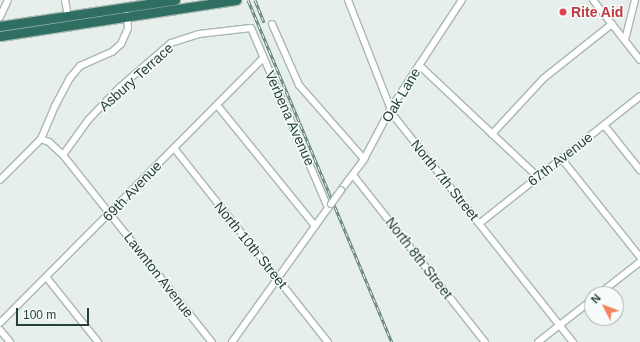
<!DOCTYPE html>
<html>
<head>
<meta charset="utf-8">
<style>
  body { margin:0 }
  #map { position:relative; width:640px; height:342px; overflow:hidden; background:#e6efeb; font-family:Arial,sans-serif }
  div>[style] { position:absolute }
  .roads { filter:drop-shadow(1px 0 #a8b8b2) drop-shadow(-1px 0 #a8b8b2) drop-shadow(0 1px #a8b8b2) drop-shadow(0 -1px #a8b8b2) }
  .minor>* { height:6px; margin:-3px; padding:0 3px; transform-origin:3px; border-radius:3px; background:#fff }
  .highway>* { height:9px; margin:-4.5px; padding:0 4.5px; transform-origin:4.5px; border-radius:4.5px; background:#2f6f62 }
  .rail>* { height:3px; margin-top:-1.5px; transform-origin:0; background:repeating-linear-gradient(90deg,#f7fbf9 0 4.5px,#5f7d75 0 9px); box-sizing:border-box; border-block:1px solid #5f7d75 }
  .bridges { filter:drop-shadow(1px 0 #a8b8b2) drop-shadow(-1px 0 #a8b8b2) drop-shadow(0 1px #a8b8b2) drop-shadow(0 -1px #a8b8b2) }
  .minor-bridge>* { height:6px; margin:-3px; padding:0 3px; transform-origin:3px; border-radius:3px; background:#fff }
  .dots>* { width:11px; height:11px; translate:-50% -50%; box-sizing:border-box; border:2px solid #f7fbf9; border-radius:50% }
  span { translate:-50% -50%; white-space:nowrap; text-align:center; line-height:1.15; -webkit-text-stroke:3px #f7fbf9; paint-order:stroke }
  .health-label { font-size:14px; color:#be3a42; font-weight:700 }
  .left { translate:0 -50%; text-align:left }
  .street-label { font-size:14px; color:#24423a }
  .north { position:absolute; left:584px; top:286px; width:40px; height:40px; box-sizing:border-box; background:#f7fbf9; border:1px solid #a3b1ad; border-radius:50%; rotate:312deg; font-size:11px; font-weight:700; line-height:16px; text-align:center; color:#24423a }
  .north::after { content:''; display:block; margin:auto; width:14px; height:18px; background:#f4845f; clip-path:polygon(50% 0,100% 100%,50% 72%,0 100%) }
  .scale { position:absolute; left:16px; top:308px; width:73px; height:18px; box-sizing:border-box; border:2px solid #24423a; border-top:0; padding-left:5px; font-size:12px; line-height:14px; white-space:nowrap; color:#24423a; -webkit-text-stroke:3px #f7fbf9; paint-order:stroke }
</style>
</head>
<body>
<div id="map">
  <div class="roads">
    <div class="minor">
      <div style="left:65px;top:0;width:17px;rotate:80deg"></div>
      <div style="left:348px;top:0;width:123px;rotate:68.6deg"></div>
      <div style="left:393px;top:115px;width:290px;rotate:51.6deg"></div>
      <div style="left:593px;top:0;width:76px;rotate:51.9deg"></div>
      <div style="left:0;top:17px;width:19px;rotate:-65deg"></div>
      <div style="left:272px;top:24px;width:67px;rotate:66.1deg"></div>
      <div style="left:299px;top:85px;width:98px;rotate:48.7deg"></div>
      <div style="left:625px;top:40px;width:41px;rotate:-76deg"></div>
      <div style="left:419px;top:65px;width:163px;rotate:43.3deg"></div>
      <div style="left:217px;top:105px;width:156px;rotate:51deg"></div>
      <div style="left:604px;top:125px;width:58px;rotate:51.3deg"></div>
      <div style="left:492px;top:134px;width:76px;rotate:-47.1deg"></div>
      <div style="left:544px;top:78px;width:87px;rotate:-38.5deg"></div>
      <div style="left:41px;top:139px;width:9px;rotate:21deg"></div>
      <div style="left:49px;top:142px;width:19px;rotate:43deg"></div>
      <div style="left:63px;top:155px;width:239px;rotate:51.5deg"></div>
      <div style="left:174px;top:148px;width:248px;rotate:51.6deg"></div>
      <div style="left:63px;top:155px;width:44px;rotate:-54.2deg"></div>
      <div style="left:89px;top:119px;width:43px;rotate:-45.9deg"></div>
      <div style="left:119px;top:88px;width:69px;rotate:-40.9deg"></div>
      <div style="left:171px;top:43px;width:29px;rotate:-18deg"></div>
      <div style="left:199px;top:34px;width:52px;rotate:-6.6deg"></div>
      <div style="left:251px;top:28px;width:196px;rotate:66.8deg"></div>
      <div style="left:561px;top:158px;width:127px;rotate:51.4deg"></div>
      <div style="left:353px;top:175px;width:213px;rotate:51.7deg"></div>
      <div style="left:0;top:180px;width:58px;rotate:-45deg"></div>
      <div style="left:41px;top:139px;width:36px;rotate:-67deg"></div>
      <div style="left:55px;top:106px;width:32px;rotate:-62deg"></div>
      <div style="left:70px;top:78px;width:16px;rotate:-50deg"></div>
      <div style="left:80px;top:66px;width:35px;rotate:-24deg"></div>
      <div style="left:112px;top:52px;width:12px;rotate:-42deg"></div>
      <div style="left:121px;top:44px;width:17px;rotate:-66deg"></div>
      <div style="left:128px;top:28px;width:14px;rotate:-94deg"></div>
      <div style="left:341px;top:190px;width:39px;rotate:-53deg"></div>
      <div style="left:364px;top:159px;width:58px;rotate:-62.1deg"></div>
      <div style="left:391px;top:108px;width:129px;rotate:-56.7deg"></div>
      <div style="left:480px;top:223px;width:204px;rotate:-38.4deg"></div>
      <div style="left:47px;top:278px;width:82px;rotate:51.4deg"></div>
      <div style="left:599px;top:294px;width:52px;rotate:-38deg"></div>
      <div style="left:0;top:323px;width:373px;rotate:-45.2deg"></div>
      <div style="left:0;top:330px;width:16px;rotate:50deg"></div>
      <div style="left:232px;top:342px;width:168px;rotate:-54.4deg"></div>
      <div style="left:538px;top:342px;width:68px;rotate:-37.9deg"></div>
    </div>
    <div class="highway">
      <div style="left:0;top:26px;width:177px;rotate:-8.5deg"></div>
      <div style="left:0;top:36px;width:239px;rotate:-8.7deg"></div>
    </div>
  </div>
  <div class="rail">
    <div style="left:248px;top:0;width:371px;rotate:67.2deg"></div>
    <div style="left:255px;top:0;width:24px;rotate:68deg"></div>
  </div>
  <div class="bridges">
    <div class="minor-bridge">
      <div style="left:331px;top:204px;width:17px;rotate:-54deg"></div>
    </div>
  </div>
  <div class="dots">
    <div style="left:563px;top:12px;background:#e0444e"></div>
  </div>
  <div class="health-label">
    <span class="left" style="left:571px;top:12px">Rite Aid</span>
  </div>
  <div class="street-label">
    <span style="left:136px;top:77px;rotate:-42deg">Asbury Terrace</span>
    <span style="left:401px;top:95px;rotate:-59deg">Oak Lane</span>
    <span style="left:290px;top:118px;rotate:66deg">Verbena Avenue</span>
    <span style="left:560px;top:159px;rotate:-38deg">67th Avenue</span>
    <span style="left:445px;top:180px;rotate:51deg">North 7th Street</span>
    <span style="left:132px;top:191px;rotate:-46deg">69th Avenue</span>
    <span style="left:251px;top:245px;rotate:51deg">North 10th Street</span>
    <span style="left:419px;top:258px;rotate:52deg">North 8th Street</span>
    <span style="left:159px;top:275px;rotate:52deg">Lawnton Avenue</span>
  </div>
  <div class="north">N</div>
  <div class="scale">100 m</div>
</div>
</body>
</html>
